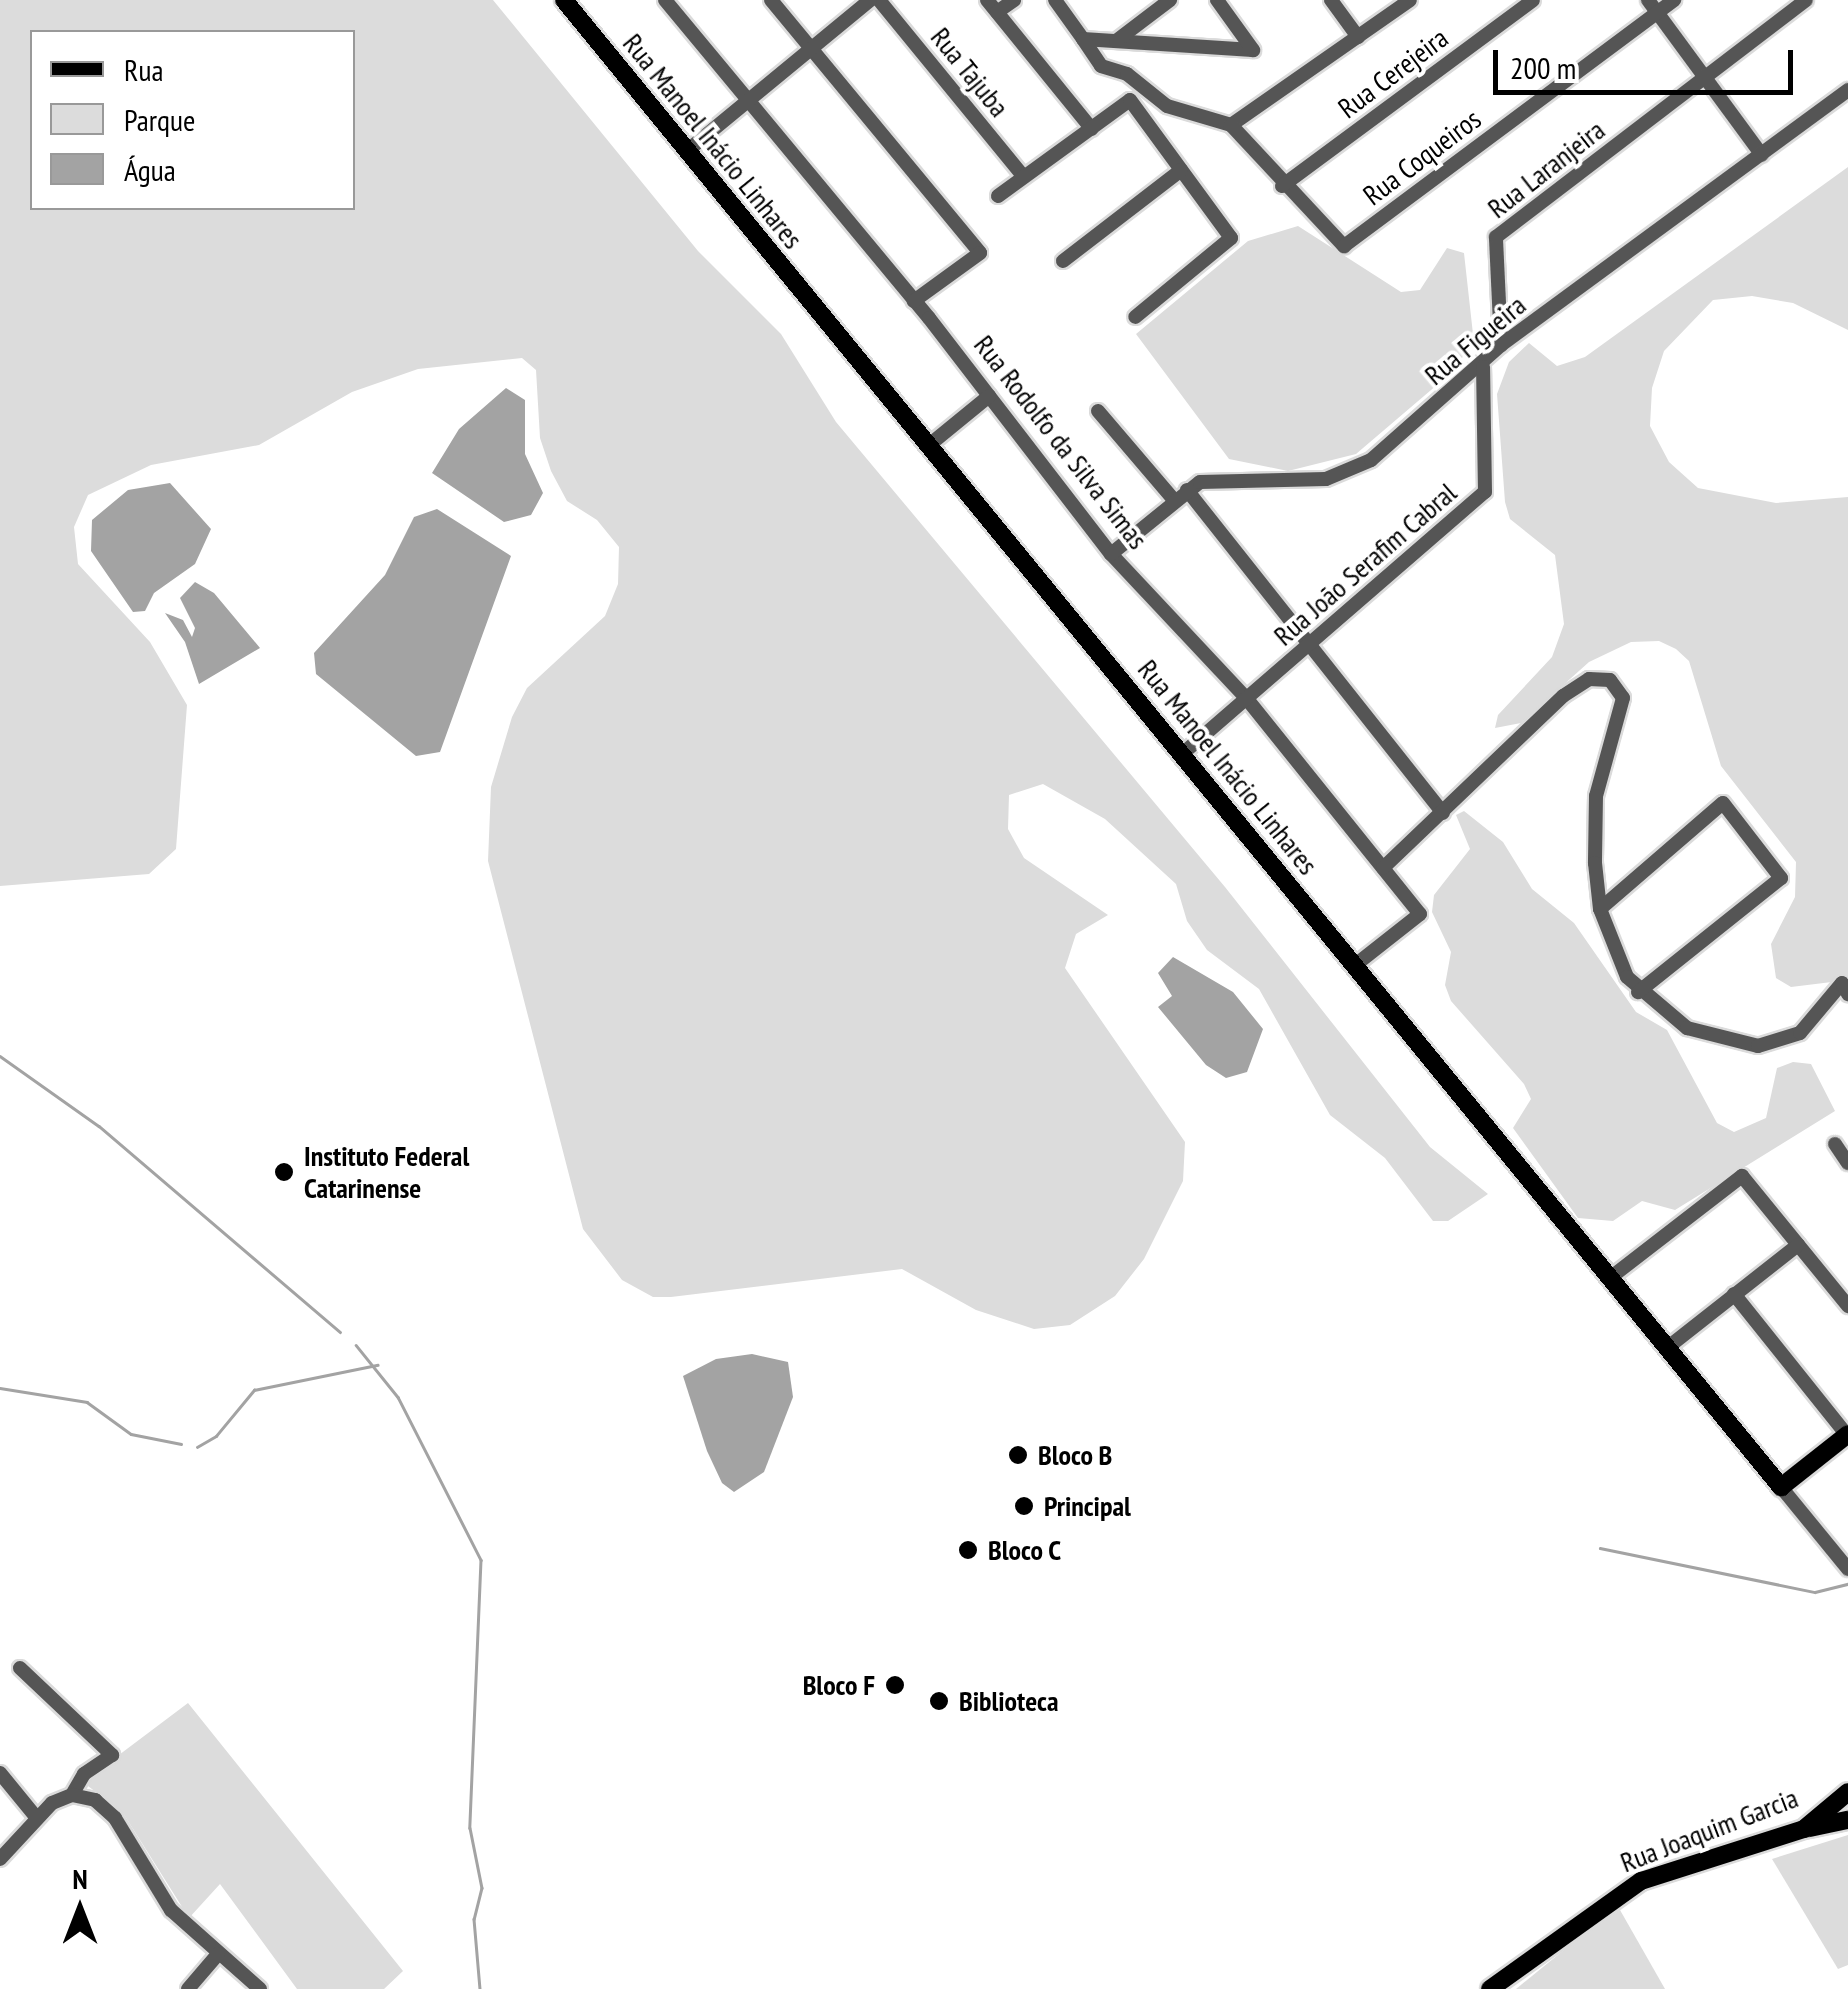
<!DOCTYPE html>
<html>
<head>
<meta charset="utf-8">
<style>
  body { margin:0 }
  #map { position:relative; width:1848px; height:1989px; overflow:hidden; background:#fff; font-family:"PT Sans Narrow",sans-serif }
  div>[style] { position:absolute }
  .green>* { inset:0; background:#dcdcdc }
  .water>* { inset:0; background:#a3a3a3 }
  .stream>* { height:2.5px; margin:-1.25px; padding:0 1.25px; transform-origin:1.25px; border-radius:1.25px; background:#a3a3a3 }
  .roads { filter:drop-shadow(2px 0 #dbdbdb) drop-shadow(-2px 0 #dbdbdb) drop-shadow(0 2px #dbdbdb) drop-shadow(0 -2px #dbdbdb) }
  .minor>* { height:14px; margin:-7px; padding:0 7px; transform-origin:7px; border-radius:7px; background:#555 }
  .major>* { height:18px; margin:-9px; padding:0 9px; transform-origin:9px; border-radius:9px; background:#000 }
  .dots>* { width:28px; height:28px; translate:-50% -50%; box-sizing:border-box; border:5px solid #fff; border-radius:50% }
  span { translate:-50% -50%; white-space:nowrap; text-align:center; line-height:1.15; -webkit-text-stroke:8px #fff; paint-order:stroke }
  .street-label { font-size:28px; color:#000 }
  .poi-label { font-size:28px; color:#000; font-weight:700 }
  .left { translate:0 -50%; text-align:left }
  .right { translate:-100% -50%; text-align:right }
  .legend { position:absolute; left:30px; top:30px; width:325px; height:180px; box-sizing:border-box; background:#fff; border:2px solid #999; margin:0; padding:12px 18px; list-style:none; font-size:30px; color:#000 }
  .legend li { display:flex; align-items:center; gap:20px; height:50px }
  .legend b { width:50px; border:2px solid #999 }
  .north { position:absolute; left:30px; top:1859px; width:100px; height:100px; -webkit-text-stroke:8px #fff; paint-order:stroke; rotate:0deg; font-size:28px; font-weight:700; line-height:40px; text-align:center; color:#000 }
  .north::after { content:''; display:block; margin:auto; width:35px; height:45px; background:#000; clip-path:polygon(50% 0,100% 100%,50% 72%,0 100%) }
  .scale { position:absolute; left:1493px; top:50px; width:300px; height:45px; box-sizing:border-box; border:5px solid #000; border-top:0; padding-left:12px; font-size:30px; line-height:35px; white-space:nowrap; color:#000; -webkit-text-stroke:8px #fff; paint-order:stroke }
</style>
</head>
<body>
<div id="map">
  <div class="green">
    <div style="clip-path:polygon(evenodd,0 0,493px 0,698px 251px,781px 334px,836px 422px,1225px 887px,1430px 1147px,1488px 1194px,1448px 1221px,1433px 1221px,1385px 1158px,1330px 1115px,1259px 989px,1207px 950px,1187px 921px,1176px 884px,1105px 819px,1043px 784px,1009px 795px,1008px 829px,1024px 858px,1108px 915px,1076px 934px,1065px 968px,1185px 1142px,1183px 1181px,1144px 1259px,1115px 1296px,1070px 1325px,1034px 1329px,976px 1310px,902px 1269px,671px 1297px,653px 1297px,622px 1280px,583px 1229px,488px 861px,491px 787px,512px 717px,527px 688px,605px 616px,618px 584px,619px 547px,597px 520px,567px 501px,551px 471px,540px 438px,536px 370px,522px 358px,418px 369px,352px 392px,259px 445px,151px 465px,88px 495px,74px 527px,78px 564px,150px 642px,187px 705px,176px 849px,149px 874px,0 886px,0 0,32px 32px,352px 32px,352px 208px,32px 208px,32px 32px)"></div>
    <div style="clip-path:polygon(1848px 167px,1848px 330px,1793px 303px,1752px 296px,1713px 300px,1664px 351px,1652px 388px,1650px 426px,1669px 462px,1698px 488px,1776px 503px,1848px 497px,1848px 980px,1791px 987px,1776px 978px,1771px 944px,1795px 897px,1796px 862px,1721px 766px,1689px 661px,1676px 649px,1659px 641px,1631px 642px,1589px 662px,1521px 723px,1495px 728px,1498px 715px,1552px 657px,1564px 624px,1555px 555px,1510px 519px,1505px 502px,1497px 394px,1509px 362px,1529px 343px,1557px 366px,1585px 357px)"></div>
    <div style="clip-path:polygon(1298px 226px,1401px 292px,1420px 290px,1447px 248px,1464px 253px,1473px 334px,1458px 367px,1356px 454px,1288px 471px,1229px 459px,1136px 334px,1248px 241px)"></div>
    <div style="clip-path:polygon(1464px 811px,1503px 842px,1532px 889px,1574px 923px,1636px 1012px,1667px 1030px,1717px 1123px,1734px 1132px,1766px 1118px,1777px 1068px,1793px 1062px,1811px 1064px,1835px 1111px,1675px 1210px,1642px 1201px,1613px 1221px,1578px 1218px,1513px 1128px,1531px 1099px,1524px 1084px,1451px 1001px,1445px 985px,1451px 952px,1432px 912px,1434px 895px,1470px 849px,1456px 815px)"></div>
    <div style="clip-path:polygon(188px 1703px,403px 1971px,384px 1989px,297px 1989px,220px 1884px,189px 1918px,123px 1813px,88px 1786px,87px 1779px)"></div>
    <div style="clip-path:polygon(1848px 1835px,1848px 1965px,1838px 1969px,1772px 1859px)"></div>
    <div style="clip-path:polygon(1620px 1910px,1665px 1989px,1516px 1989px,1570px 1945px)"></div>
  </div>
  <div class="water">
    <div style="clip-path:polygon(506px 388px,525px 400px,525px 454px,543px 493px,531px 515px,504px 522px,432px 473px,459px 429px)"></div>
    <div style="clip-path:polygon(170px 483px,211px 529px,195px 564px,154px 593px,145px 611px,133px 612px,91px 551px,92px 520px,128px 490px)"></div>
    <div style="clip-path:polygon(437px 509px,511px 556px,440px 752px,416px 756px,316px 674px,314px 653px,385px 575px,414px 517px)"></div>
    <div style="clip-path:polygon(195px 582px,214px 593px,260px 648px,199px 684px,185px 642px,165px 613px,183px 620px,192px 637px,195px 628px,180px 598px)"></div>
    <div style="clip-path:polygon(1173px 957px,1233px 992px,1263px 1029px,1247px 1072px,1226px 1078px,1206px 1065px,1158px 1007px,1172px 996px,1158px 973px)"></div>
    <div style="clip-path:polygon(752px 1354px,788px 1362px,793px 1397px,764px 1472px,734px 1492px,722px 1483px,707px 1451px,683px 1376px,716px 1359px)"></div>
  </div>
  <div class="stream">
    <div style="left:0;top:1056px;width:121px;rotate:35.3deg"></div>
    <div style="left:99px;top:1126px;width:317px;rotate:40.5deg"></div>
    <div style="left:356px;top:1345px;width:67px;rotate:51.1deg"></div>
    <div style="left:398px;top:1397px;width:183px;rotate:63deg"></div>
    <div style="left:481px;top:1560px;width:268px;rotate:92.4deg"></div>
    <div style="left:470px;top:1828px;width:61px;rotate:78.7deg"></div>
    <div style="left:482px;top:1888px;width:32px;rotate:104deg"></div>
    <div style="left:474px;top:1919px;width:70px;rotate:85.1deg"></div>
    <div style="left:0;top:1388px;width:88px;rotate:9.1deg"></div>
    <div style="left:87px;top:1402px;width:54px;rotate:36deg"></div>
    <div style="left:131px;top:1434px;width:51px;rotate:11.3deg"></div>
    <div style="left:197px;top:1447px;width:22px;rotate:-30deg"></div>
    <div style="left:216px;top:1436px;width:60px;rotate:-50.4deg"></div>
    <div style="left:254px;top:1390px;width:126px;rotate:-11.5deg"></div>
    <div style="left:1600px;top:1548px;width:219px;rotate:11.6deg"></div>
    <div style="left:1815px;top:1592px;width:34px;rotate:-14deg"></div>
  </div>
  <div class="roads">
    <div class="minor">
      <div style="left:665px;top:0;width:413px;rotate:50.3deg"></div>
      <div style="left:929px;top:318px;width:298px;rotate:52.4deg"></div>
      <div style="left:1111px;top:554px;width:199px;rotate:46.8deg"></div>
      <div style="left:1247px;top:699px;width:276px;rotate:51.2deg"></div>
      <div style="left:1420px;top:914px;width:84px;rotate:141.8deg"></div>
      <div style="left:771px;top:0;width:328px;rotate:50.4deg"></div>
      <div style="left:980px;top:253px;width:82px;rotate:144deg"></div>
      <div style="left:879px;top:0;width:227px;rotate:50.7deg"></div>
      <div style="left:987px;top:0;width:166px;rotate:50.9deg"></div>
      <div style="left:1055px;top:0;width:48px;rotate:54.3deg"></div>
      <div style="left:1083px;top:39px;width:170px;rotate:3.7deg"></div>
      <div style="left:1217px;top:0;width:62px;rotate:54.2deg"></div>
      <div style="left:1331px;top:0;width:46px;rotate:53.9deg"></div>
      <div style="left:1648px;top:0;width:192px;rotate:53.7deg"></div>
      <div style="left:997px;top:12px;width:21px;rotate:-35deg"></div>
      <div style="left:1083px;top:39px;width:32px;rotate:56deg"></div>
      <div style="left:1101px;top:66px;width:27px;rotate:17deg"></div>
      <div style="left:1127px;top:74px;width:51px;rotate:38.7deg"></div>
      <div style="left:1167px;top:106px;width:67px;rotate:16.5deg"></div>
      <div style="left:1231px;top:125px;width:218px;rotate:-34.9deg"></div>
      <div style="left:1116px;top:41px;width:68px;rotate:-37.2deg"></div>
      <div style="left:1231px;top:125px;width:166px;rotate:47deg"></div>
      <div style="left:1344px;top:246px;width:412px;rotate:-36.7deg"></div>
      <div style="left:687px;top:151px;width:237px;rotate:-39.5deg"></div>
      <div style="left:1282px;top:186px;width:312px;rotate:-36.5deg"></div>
      <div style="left:998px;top:196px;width:163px;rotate:-36deg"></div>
      <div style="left:1130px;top:100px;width:171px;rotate:53.8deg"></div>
      <div style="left:1231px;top:238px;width:124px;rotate:140.5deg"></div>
      <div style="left:1063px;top:261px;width:149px;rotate:-37.6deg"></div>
      <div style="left:1501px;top:345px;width:108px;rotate:-92.7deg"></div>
      <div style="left:1496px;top:237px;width:390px;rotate:-37.4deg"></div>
      <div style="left:1098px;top:411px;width:118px;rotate:49.5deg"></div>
      <div style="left:928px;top:446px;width:79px;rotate:-39.3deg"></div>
      <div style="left:1187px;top:490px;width:412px;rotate:51.6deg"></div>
      <div style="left:1111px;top:554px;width:114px;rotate:-39deg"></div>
      <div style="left:1200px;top:482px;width:126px;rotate:-1.4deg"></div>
      <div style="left:1326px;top:479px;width:49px;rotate:-22.9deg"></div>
      <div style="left:1371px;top:460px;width:174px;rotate:-41.5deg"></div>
      <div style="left:1501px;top:345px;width:431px;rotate:-36.3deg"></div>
      <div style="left:1181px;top:755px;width:402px;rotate:-40.9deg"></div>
      <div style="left:1485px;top:492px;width:125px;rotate:-90.9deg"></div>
      <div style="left:1383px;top:868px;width:249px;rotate:-43.7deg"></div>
      <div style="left:1563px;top:696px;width:31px;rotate:-33deg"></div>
      <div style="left:1589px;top:679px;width:21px;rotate:3deg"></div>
      <div style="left:1610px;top:680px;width:22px;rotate:54deg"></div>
      <div style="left:1623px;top:698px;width:102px;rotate:105.4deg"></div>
      <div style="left:1596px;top:796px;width:67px;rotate:90.9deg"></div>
      <div style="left:1595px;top:863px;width:46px;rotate:83.8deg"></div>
      <div style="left:1600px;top:909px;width:73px;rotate:68.3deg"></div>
      <div style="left:1627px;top:977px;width:79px;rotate:40.4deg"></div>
      <div style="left:1687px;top:1028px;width:73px;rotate:14.2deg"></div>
      <div style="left:1758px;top:1046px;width:44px;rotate:-17.2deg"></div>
      <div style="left:1800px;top:1033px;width:65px;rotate:-50deg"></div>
      <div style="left:1842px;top:983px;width:13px;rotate:61deg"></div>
      <div style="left:1600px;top:909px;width:162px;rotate:-40.8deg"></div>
      <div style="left:1723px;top:803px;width:95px;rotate:52.3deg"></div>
      <div style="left:1781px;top:878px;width:183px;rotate:141.4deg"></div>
      <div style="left:1835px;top:1144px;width:23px;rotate:56deg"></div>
      <div style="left:1610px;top:1278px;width:167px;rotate:-37.7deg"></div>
      <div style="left:1742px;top:1176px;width:168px;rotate:50.8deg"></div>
      <div style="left:1734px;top:1294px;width:181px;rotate:51.3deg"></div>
      <div style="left:1667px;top:1348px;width:167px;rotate:-38.2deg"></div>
      <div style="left:1781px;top:1487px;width:106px;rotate:50.7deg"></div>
      <div style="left:20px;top:1668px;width:127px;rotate:43.4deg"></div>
      <div style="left:112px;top:1755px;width:34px;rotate:146deg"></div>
      <div style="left:84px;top:1774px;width:24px;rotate:120deg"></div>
      <div style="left:0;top:1773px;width:57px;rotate:50.7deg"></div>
      <div style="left:0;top:1859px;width:76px;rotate:-47.1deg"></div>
      <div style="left:52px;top:1803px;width:22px;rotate:-22deg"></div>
      <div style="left:72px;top:1795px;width:24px;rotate:12deg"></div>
      <div style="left:95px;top:1800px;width:27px;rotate:42deg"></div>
      <div style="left:115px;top:1818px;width:108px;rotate:58.7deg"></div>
      <div style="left:171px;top:1910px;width:119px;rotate:41.6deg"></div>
      <div style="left:188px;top:1989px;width:46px;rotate:-49.4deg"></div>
    </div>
    <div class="major">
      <div style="left:564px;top:0;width:1922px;rotate:50.7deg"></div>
      <div style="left:1781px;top:1487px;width:85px;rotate:-38.3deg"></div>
      <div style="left:1809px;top:1828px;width:40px;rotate:-12deg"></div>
      <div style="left:1490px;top:1989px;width:186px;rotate:-35.6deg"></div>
      <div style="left:1641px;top:1881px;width:171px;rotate:-17.7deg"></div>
      <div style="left:1804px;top:1829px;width:57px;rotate:-40.1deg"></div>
    </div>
  </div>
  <div class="dots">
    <div style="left:284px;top:1172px;background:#000"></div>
    <div style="left:1018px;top:1455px;background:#000"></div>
    <div style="left:1024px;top:1506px;background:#000"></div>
    <div style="left:968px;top:1550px;background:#000"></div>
    <div style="left:895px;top:1685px;background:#000"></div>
    <div style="left:939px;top:1701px;background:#000"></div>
  </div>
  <div class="street-label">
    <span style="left:970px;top:72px;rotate:51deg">Rua Tajuba</span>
    <span style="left:1393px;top:73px;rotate:-37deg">Rua Cerejeira</span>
    <span style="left:713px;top:141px;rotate:51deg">Rua Manoel Inácio Linhares</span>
    <span style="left:1422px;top:157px;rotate:-37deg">Rua Coqueiros</span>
    <span style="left:1546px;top:169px;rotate:-38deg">Rua Laranjeira</span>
    <span style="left:1475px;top:340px;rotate:-40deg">Rua Figueira</span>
    <span style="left:1061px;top:442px;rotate:52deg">Rua Rodolfo da Silva Simas</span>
    <span style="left:1365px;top:564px;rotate:-41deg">Rua João Serafim Cabral</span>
    <span style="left:1228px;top:767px;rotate:51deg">Rua Manoel Inácio Linhares</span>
    <span style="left:1709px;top:1830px;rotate:-21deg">Rua Joaquim Garcia</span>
  </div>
  <div class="poi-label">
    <span class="left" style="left:304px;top:1172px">Instituto Federal<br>Catarinense</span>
    <span class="left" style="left:1038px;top:1455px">Bloco B</span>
    <span class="left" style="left:1044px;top:1506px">Principal</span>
    <span class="left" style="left:988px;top:1550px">Bloco C</span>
    <span class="right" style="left:875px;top:1685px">Bloco F</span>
    <span class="left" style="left:959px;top:1701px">Biblioteca</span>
  </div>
  <ul class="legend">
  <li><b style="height:12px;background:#000"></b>Rua</li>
  <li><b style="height:28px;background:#dcdcdc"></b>Parque</li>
  <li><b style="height:28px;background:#a3a3a3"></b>Água</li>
  </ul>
  <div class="north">N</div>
  <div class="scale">200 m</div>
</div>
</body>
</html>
